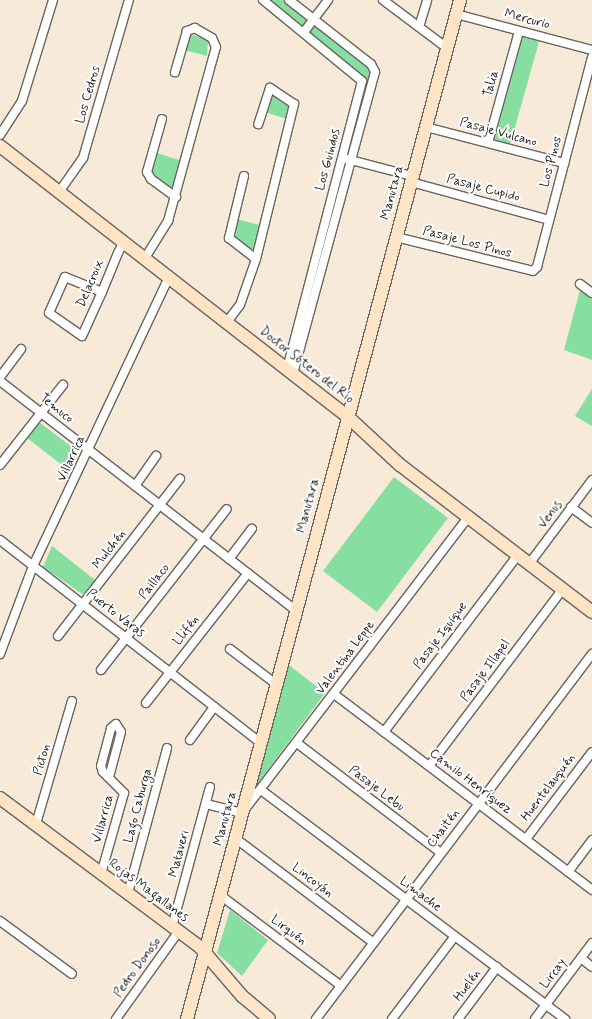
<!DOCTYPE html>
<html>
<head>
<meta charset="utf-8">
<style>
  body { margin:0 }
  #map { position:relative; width:592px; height:1019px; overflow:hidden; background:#f7ead8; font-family:Mynerve,sans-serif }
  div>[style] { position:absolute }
  .green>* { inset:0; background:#87dea1 }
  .roads { filter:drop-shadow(1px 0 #69645e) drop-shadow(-1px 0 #69645e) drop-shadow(0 1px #69645e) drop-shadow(0 -1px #69645e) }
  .street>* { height:8px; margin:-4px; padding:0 4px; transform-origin:4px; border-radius:4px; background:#fff }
  .secondary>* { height:12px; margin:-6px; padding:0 6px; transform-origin:6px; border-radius:6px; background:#ffe4c6 }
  span { translate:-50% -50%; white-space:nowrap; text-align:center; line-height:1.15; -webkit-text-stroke:4px #fff; paint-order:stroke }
  .street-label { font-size:13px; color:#1c1c1c }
</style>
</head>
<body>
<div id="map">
  <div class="green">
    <div style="clip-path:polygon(263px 0,288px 0,374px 69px,297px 356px,293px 353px,363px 82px)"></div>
    <div style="clip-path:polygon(190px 34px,208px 40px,207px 56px,184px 50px)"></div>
    <div style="clip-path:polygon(522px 35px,539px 42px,510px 145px,493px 141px)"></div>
    <div style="clip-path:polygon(274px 95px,290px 106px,287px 119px,265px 112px)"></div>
    <div style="clip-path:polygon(157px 153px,182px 161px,174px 188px,170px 189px,151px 173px)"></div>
    <div style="clip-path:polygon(237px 219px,260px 225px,253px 250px,235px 239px)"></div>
    <div style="clip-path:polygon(580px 290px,592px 299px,592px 360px,564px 350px)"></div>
    <div style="clip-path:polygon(592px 389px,592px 426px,575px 416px)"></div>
    <div style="clip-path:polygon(39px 422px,76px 450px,71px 472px,27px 438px)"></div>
    <div style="clip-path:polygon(394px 477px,448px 518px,377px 612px,323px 571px)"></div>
    <div style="clip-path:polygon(52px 546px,95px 580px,84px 595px,43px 567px)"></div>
    <div style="clip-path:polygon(289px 665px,325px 693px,258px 783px,255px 782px)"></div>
    <div style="clip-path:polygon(230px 910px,268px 940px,242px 976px,217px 953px)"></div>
  </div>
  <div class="roads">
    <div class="street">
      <div style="left:263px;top:0;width:128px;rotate:39.3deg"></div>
      <div style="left:362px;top:81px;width:298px;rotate:104.6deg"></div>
      <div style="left:289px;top:0;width:104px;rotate:38deg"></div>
      <div style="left:371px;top:64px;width:9px;rotate:63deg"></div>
      <div style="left:375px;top:72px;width:313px;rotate:105.2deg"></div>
      <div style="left:383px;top:0;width:80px;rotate:36.9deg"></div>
      <div style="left:456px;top:14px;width:141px;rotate:14.8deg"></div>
      <div style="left:419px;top:27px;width:28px;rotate:-73deg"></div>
      <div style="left:304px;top:32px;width:40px;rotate:-53deg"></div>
      <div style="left:162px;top:119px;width:55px;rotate:105.8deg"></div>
      <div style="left:147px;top:172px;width:8px;rotate:60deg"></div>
      <div style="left:151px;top:179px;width:31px;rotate:36deg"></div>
      <div style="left:426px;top:127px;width:143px;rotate:14.6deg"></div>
      <div style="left:0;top:135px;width:40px;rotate:-57.1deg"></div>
      <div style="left:22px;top:101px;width:106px;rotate:-72.9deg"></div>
      <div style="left:488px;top:143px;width:116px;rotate:-74.5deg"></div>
      <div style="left:347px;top:159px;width:67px;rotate:14.7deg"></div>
      <div style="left:244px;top:176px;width:64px;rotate:103.6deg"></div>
      <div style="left:229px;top:238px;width:34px;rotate:38deg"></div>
      <div style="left:411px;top:182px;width:143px;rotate:15.4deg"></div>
      <div style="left:59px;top:192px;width:42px;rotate:-54.8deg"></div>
      <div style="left:83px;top:158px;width:165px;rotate:-73.8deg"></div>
      <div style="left:396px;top:237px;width:141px;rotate:13.9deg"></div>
      <div style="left:533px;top:271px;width:6px;rotate:-45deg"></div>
      <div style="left:537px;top:267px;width:217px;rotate:-75.3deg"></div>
      <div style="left:145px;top:258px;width:44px;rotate:-58.1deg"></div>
      <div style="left:168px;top:221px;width:180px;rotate:-74.6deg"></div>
      <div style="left:216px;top:47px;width:10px;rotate:-114deg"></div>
      <div style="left:212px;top:38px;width:20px;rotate:-150deg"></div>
      <div style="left:195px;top:28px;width:9px;rotate:159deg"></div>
      <div style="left:187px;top:31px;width:43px;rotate:106.3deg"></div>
      <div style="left:580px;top:284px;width:15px;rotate:37deg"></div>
      <div style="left:102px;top:292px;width:40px;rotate:-158deg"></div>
      <div style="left:65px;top:277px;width:39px;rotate:114deg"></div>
      <div style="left:49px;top:313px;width:40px;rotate:34.9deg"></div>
      <div style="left:82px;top:336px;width:48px;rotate:-65.6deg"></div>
      <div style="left:102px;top:292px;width:42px;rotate:-67.7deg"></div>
      <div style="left:118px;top:253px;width:13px;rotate:-63deg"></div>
      <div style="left:227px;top:322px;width:21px;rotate:-53deg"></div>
      <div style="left:240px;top:305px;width:49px;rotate:-70.8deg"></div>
      <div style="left:256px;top:259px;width:160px;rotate:-76.2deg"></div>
      <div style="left:294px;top:104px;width:29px;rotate:-146deg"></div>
      <div style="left:270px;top:88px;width:38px;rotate:108deg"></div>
      <div style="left:0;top:377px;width:35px;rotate:-53deg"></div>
      <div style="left:0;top:381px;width:373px;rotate:37.8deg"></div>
      <div style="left:0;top:465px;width:102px;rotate:-51.8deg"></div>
      <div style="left:135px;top:486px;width:37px;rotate:-55deg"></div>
      <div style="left:571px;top:507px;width:26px;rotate:37deg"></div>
      <div style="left:0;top:540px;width:331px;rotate:37.9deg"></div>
      <div style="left:229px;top:559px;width:38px;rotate:-53deg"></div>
      <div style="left:529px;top:564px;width:105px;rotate:-53.1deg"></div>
      <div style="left:58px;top:636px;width:199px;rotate:-52.2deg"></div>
      <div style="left:230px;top:649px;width:58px;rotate:37.3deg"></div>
      <div style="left:0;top:654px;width:94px;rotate:-69.4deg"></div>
      <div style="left:33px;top:566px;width:319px;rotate:-64.8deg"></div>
      <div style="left:101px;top:670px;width:204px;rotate:-52deg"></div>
      <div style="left:334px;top:694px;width:324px;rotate:37.2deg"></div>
      <div style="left:146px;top:703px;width:165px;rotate:-51.9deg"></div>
      <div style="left:384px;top:732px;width:222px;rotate:-52.9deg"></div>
      <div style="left:190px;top:740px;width:41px;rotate:-54deg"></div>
      <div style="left:297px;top:743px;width:181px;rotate:37.4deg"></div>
      <div style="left:429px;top:766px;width:222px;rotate:-52.9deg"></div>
      <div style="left:261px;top:790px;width:381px;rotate:37deg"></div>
      <div style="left:206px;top:804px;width:37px;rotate:14deg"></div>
      <div style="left:242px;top:813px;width:372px;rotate:-52.6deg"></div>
      <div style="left:36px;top:824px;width:128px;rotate:-73.7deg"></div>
      <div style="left:235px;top:838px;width:174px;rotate:37.1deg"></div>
      <div style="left:526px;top:839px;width:109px;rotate:-52.8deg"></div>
      <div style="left:568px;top:872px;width:40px;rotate:-53deg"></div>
      <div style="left:101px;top:874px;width:84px;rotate:-74.1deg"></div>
      <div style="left:124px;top:793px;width:30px;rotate:-135deg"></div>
      <div style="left:103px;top:772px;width:6px;rotate:-108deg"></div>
      <div style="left:101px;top:766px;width:39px;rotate:-75deg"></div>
      <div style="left:111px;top:728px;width:6px;rotate:-39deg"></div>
      <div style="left:116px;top:724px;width:9px;rotate:58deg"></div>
      <div style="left:121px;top:732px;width:47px;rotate:104.9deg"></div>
      <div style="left:128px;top:893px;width:150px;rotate:-74.9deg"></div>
      <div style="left:220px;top:895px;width:151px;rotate:36.9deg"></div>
      <div style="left:0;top:921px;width:89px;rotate:36.4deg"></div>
      <div style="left:172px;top:927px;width:145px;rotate:-74.8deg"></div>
      <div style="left:581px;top:958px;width:14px;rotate:39deg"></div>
      <div style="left:116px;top:1019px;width:108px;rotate:-54.4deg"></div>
      <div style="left:316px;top:1019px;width:458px;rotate:-52.9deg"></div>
      <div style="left:392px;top:1019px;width:104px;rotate:-52.8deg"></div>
      <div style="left:458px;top:1019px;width:65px;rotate:-53.1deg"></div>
      <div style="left:535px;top:1019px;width:95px;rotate:-53.1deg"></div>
    </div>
    <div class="secondary">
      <div style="left:0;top:146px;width:440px;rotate:37.9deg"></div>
      <div style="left:347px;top:416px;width:72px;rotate:42.8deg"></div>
      <div style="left:400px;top:465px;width:242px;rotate:37.4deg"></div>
      <div style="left:0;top:798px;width:249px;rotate:36.7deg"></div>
      <div style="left:200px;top:947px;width:65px;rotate:49.4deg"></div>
      <div style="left:242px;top:996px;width:35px;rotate:40deg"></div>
      <div style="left:187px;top:1019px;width:1055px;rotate:-75deg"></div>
    </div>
  </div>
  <div class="street-label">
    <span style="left:527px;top:20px;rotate:15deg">Mercurio</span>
    <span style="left:492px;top:84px;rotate:-75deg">Talia</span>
    <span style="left:89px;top:95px;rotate:-74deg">Los Cedros</span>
    <span style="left:498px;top:133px;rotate:15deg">Pasaje Vulcano</span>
    <span style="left:329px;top:160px;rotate:-75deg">Los Guindos</span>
    <span style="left:552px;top:162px;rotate:-75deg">Los Pinos</span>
    <span style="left:483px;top:189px;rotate:15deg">Pasaje Cupido</span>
    <span style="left:393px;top:193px;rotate:-75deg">Manutara</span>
    <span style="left:467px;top:243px;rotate:15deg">Pasaje Los Pinos</span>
    <span style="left:91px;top:284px;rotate:-67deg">Delacroix</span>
    <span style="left:306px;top:366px;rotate:38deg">Doctor Sótero del Río</span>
    <span style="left:56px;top:409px;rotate:38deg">Temuco</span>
    <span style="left:72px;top:459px;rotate:-65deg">Villarrica</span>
    <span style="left:309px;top:506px;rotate:-75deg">Manutara</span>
    <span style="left:551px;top:515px;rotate:-53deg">Venus</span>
    <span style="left:110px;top:550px;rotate:-52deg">Mulchén</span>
    <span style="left:155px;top:582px;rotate:-52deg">Paillaco</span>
    <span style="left:115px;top:614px;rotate:38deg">Puerto Varas</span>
    <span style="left:187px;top:631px;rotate:-52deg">Llifén</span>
    <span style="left:441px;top:636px;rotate:-53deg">Pasaje Iquique</span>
    <span style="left:346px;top:658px;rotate:-53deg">Valentina Leppe</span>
    <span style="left:486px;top:671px;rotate:-53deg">Pasaje Illapel</span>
    <span style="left:43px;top:760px;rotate:-74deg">Picton</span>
    <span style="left:470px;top:782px;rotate:37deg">Camilo Henríquez</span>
    <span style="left:549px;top:788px;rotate:-53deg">Huentelauquén</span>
    <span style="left:376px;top:789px;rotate:37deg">Pasaje Lebu</span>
    <span style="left:139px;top:806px;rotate:-75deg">Lago Caburga</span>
    <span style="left:104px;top:819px;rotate:-75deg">Villarrica</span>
    <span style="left:226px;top:819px;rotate:-75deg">Manutara</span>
    <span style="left:444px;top:829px;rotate:-53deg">Chaitén</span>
    <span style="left:180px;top:854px;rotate:-75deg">Mataveri</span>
    <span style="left:312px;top:881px;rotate:37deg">Lincoyán</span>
    <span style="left:148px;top:891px;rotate:37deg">Rojas Magallanes</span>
    <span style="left:420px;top:895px;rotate:37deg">Limache</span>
    <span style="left:288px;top:931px;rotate:37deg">Lirquén</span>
    <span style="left:138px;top:968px;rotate:-54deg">Pedro Donoso</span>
    <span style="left:554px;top:974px;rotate:-53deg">Lircay</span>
    <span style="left:468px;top:986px;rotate:-53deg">Huelén</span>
  </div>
</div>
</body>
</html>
